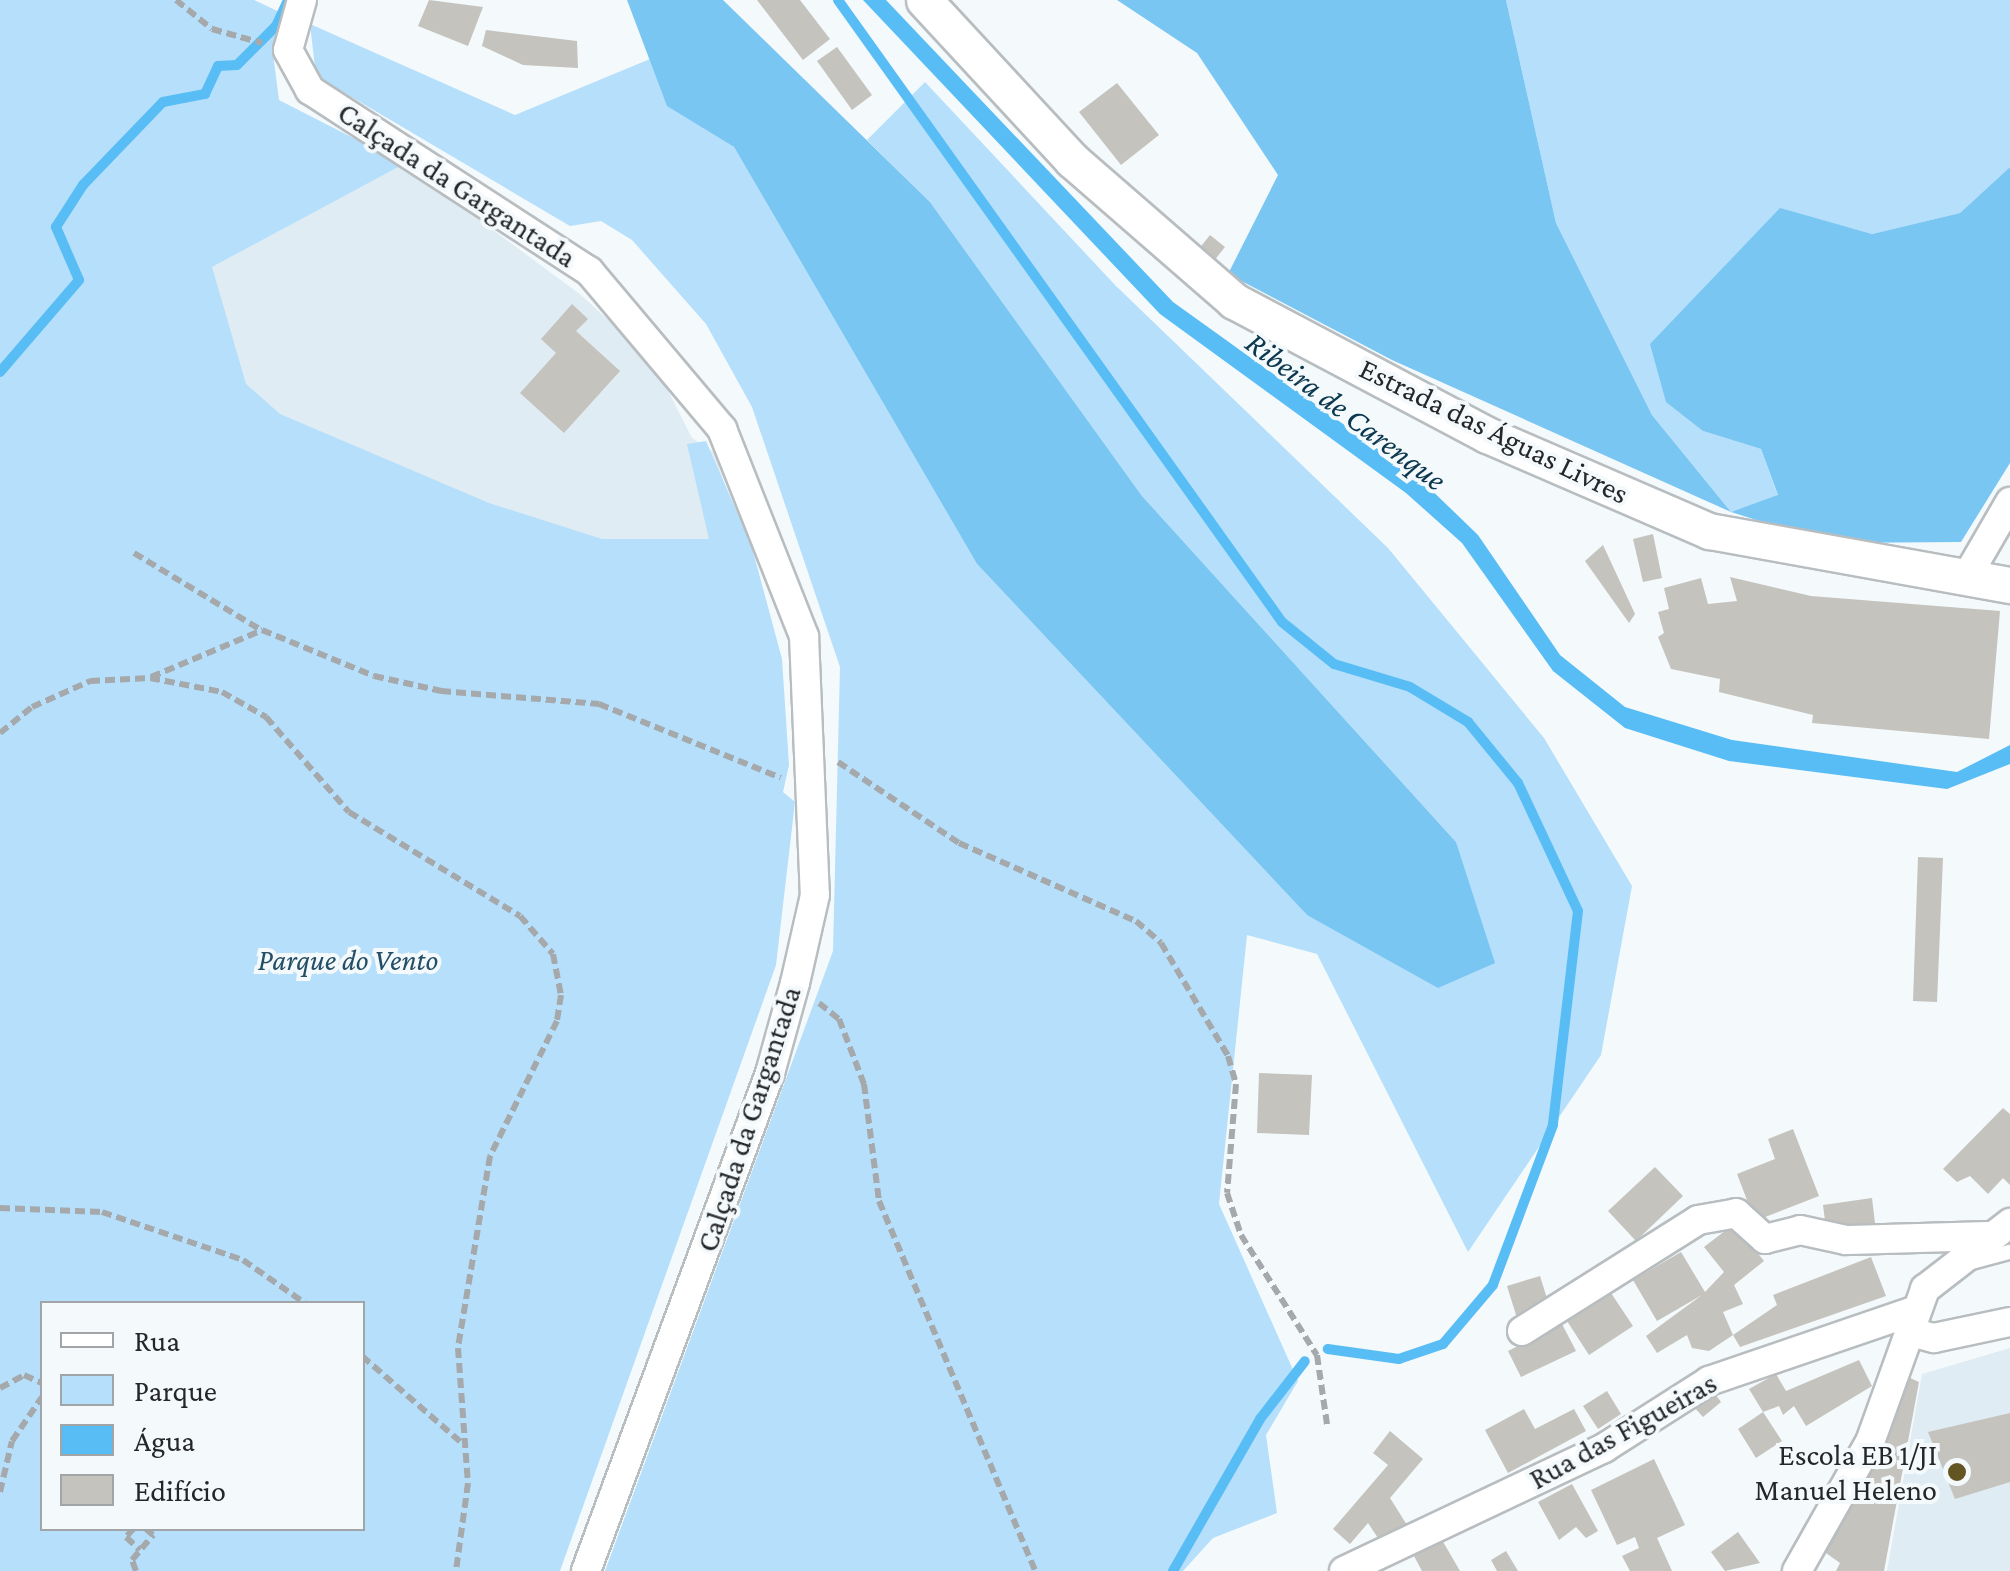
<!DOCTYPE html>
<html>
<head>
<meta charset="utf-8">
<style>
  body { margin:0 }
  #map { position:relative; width:2010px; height:1571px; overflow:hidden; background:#f4f9fc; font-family:"Crimson Pro",serif }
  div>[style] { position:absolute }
  .built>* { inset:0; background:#e0ecf3 }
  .green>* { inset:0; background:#b5dffa }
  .forest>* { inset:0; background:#7ac6f3 }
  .water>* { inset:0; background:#59bdf5 }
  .stream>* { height:10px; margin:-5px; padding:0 5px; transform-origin:5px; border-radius:5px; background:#59bdf5 }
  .building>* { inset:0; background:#c4c3be }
  .path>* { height:6px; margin-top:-3px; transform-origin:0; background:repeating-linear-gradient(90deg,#a5a9ab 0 10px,transparent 0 15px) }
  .roads { filter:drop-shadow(2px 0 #b8bdc0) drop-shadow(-2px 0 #b8bdc0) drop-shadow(0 2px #b8bdc0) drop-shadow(0 -2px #b8bdc0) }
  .service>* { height:14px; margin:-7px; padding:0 7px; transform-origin:7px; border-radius:7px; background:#fff }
  .minor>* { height:28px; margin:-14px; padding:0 14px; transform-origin:14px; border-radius:14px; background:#fff }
  .tertiary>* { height:35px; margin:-17.5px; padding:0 17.5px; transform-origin:17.5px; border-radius:17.5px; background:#fff }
  .dots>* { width:28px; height:28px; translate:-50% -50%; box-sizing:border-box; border:5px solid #f4f9fc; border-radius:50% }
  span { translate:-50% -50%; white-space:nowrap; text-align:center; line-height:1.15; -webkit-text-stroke:8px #f4f9fc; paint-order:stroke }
  .street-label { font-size:30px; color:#252627 }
  .park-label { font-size:30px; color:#244e66; font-style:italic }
  .poi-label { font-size:30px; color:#252627 }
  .right { translate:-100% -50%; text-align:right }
  .water-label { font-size:32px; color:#0c384f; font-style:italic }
  .legend { position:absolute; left:40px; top:1301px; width:325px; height:230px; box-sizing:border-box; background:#f4f9fc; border:2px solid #a1a5a7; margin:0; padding:12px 18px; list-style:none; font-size:30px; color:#252627 }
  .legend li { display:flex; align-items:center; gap:20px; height:50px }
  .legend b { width:50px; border:2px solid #a1a5a7 }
</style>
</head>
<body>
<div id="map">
  <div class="built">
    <div style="clip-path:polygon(404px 164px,581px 295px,653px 361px,692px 438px,714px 452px,782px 659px,613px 678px,192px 558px,212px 267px)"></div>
    <div style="clip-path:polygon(2010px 1348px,2010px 1571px,1887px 1571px,1922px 1374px)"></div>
  </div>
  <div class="green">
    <div style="clip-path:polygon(evenodd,0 0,254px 0,286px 15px,273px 54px,279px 100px,404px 164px,212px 267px,246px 384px,280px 414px,489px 503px,602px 539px,709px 539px,687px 444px,706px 441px,751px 544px,782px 659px,789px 765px,783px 792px,795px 802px,776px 965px,560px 1571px,0 1571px,0 0,42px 1304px,362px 1304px,362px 1528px,42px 1528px,42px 1304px)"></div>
    <div style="clip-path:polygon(1506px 0,2010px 0,2010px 167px,1960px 213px,1872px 234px,1780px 209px,1703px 431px,1761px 449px,1778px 496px,1731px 512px,1652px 415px,1556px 223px)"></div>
    <div style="clip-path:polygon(310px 24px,515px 115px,650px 59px,668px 106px,734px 147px,977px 564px,1307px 915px,1456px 842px,1142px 496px,930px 202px,867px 140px,925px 82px,1116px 286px,1388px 548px,1544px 738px,1632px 886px,1601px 1055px,1468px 1252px,1317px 954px,1247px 935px,1219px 1204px,1298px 1381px,1266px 1435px,1277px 1513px,1213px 1538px,1183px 1571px,605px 1571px,833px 951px,840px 667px,752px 407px,706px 324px,632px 240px,601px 221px,570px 226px,316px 76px)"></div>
  </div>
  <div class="forest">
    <div style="clip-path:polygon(627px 0,723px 0,930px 202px,1142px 496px,1456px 842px,1495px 963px,1438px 988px,1307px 915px,977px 564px,734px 147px,667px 106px)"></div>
    <div style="clip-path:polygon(1117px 0,1506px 0,1556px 223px,1652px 415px,1731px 512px,1778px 495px,1761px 449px,1703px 431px,1666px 402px,1650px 344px,1780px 208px,1872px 234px,1960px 213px,2010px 167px,2010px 463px,1961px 542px,1829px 543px,1731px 512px,1392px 360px,1228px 274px,1278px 175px,1197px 53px)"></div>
  </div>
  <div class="water">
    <div style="clip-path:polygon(863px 0,886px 0,1173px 302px,1421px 480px,1478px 535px,1560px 655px,1625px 707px,1732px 740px,1957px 772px,2010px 745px,2010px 764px,1947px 789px,1729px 761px,1625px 728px,1553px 671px,1462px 543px,1406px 493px,1160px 314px)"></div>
  </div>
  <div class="stream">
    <div style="left:838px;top:0;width:764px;rotate:54.48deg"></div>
    <div style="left:1282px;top:622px;width:67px;rotate:38.9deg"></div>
    <div style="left:1334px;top:664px;width:79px;rotate:16.8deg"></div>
    <div style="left:1410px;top:687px;width:68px;rotate:31.1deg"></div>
    <div style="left:1468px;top:722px;width:79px;rotate:50.7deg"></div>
    <div style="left:1518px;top:783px;width:141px;rotate:64.9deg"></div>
    <div style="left:1578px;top:911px;width:215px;rotate:96.7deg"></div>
    <div style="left:1553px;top:1125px;width:171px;rotate:110.6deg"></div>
    <div style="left:1493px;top:1285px;width:77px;rotate:130.3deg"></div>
    <div style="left:1443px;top:1344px;width:46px;rotate:161.2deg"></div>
    <div style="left:1399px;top:1359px;width:72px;rotate:-172deg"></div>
    <div style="left:0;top:372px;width:121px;rotate:-49.3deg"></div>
    <div style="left:79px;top:280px;width:58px;rotate:-113.5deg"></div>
    <div style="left:56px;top:227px;width:50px;rotate:-57.3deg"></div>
    <div style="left:83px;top:185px;width:115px;rotate:-46.1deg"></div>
    <div style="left:163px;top:102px;width:43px;rotate:-10.8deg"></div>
    <div style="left:205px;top:94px;width:31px;rotate:-65deg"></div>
    <div style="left:218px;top:66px;width:19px;rotate:-3deg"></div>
    <div style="left:237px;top:65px;width:55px;rotate:-45deg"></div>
    <div style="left:276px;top:26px;width:29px;rotate:-65deg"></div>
    <div style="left:1173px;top:1571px;width:175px;rotate:-60.2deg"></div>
    <div style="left:1260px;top:1419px;width:73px;rotate:-52.2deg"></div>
  </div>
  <div class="building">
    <div style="clip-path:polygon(429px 0,483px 7px,468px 46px,418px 26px)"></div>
    <div style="clip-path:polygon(757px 0,800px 0,830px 39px,803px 60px)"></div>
    <div style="clip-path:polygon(486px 30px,577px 41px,578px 68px,523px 65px,482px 46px)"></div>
    <div style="clip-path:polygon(837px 47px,872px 95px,852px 110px,817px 61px)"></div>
    <div style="clip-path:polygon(1117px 83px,1159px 135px,1121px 165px,1079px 112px)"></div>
    <div style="clip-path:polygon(1210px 235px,1225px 247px,1213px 262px,1198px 250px)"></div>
    <div style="clip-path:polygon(572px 304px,588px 319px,576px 331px,620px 371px,564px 433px,520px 393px,556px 353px,541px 339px)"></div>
    <div style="clip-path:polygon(1653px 534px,1662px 578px,1643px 582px,1633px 539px)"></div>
    <div style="clip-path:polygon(1603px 545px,1635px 614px,1629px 623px,1585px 561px)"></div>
    <div style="clip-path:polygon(1730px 577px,1811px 596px,2000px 611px,1989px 739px,1812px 723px,1813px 715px,1719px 692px,1720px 679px,1671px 669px,1658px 637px,1664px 633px,1658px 612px,1669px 609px,1664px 588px,1701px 578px,1708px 604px,1737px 601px)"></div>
    <div style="clip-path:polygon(1918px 857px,1943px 858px,1937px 1002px,1913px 1001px)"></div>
    <div style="clip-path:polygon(1259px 1073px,1312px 1075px,1309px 1135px,1257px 1133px)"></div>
    <div style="clip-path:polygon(2003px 1108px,2010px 1114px,2010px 1185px,2003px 1178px,1988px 1194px,1970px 1176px,1957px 1182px,1943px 1169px)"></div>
    <div style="clip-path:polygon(1793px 1129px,1819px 1196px,1755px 1221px,1737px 1174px,1775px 1159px,1768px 1139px)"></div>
    <div style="clip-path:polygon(1655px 1167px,1683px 1196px,1636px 1241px,1608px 1211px)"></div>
    <div style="clip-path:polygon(1872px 1198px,1875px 1223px,1826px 1229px,1823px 1205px)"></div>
    <div style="clip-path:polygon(1734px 1224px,1764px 1261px,1734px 1285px,1743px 1304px,1723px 1312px,1733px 1335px,1777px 1305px,1773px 1295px,1871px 1257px,1886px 1296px,1740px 1347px,1733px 1335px,1709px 1351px,1692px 1348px,1687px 1335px,1657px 1353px,1646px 1336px,1702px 1295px,1657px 1321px,1633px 1280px,1681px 1252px,1705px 1292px,1724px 1272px,1704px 1247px)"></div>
    <div style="clip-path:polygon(1540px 1276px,1550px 1308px,1517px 1318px,1507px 1286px)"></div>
    <div style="clip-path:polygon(1611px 1293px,1633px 1326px,1589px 1355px,1567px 1321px)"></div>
    <div style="clip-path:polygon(1562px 1324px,1576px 1351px,1521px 1377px,1508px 1351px)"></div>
    <div style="clip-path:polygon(1859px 1360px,1872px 1386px,1806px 1426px,1794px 1406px,1783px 1415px,1779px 1406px,1763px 1412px,1782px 1441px,1756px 1458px,1738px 1429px,1763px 1412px,1749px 1389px,1776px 1374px,1786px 1391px)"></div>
    <div style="clip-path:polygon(1906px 1376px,1919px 1382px,1884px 1571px,1836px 1571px,1840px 1563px,1826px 1553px)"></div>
    <div style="clip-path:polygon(1607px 1391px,1621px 1414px,1598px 1429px,1583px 1406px)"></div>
    <div style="clip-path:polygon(1713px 1391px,1721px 1402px,1703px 1417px,1694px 1407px)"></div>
    <div style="clip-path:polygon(1524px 1409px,1535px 1429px,1574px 1409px,1586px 1431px,1508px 1473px,1485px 1430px)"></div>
    <div style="clip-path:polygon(2010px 1413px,2010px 1482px,1955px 1499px,1928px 1432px)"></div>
    <div style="clip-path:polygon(1390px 1431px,1423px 1459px,1390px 1498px,1407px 1525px,1378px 1538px,1368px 1523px,1350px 1544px,1333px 1529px,1388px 1465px,1373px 1453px)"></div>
    <div style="clip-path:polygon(1654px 1459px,1685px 1525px,1657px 1538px,1672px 1571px,1630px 1571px,1622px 1556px,1639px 1548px,1635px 1537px,1617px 1545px,1591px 1490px)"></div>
    <div style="clip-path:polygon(1572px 1484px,1598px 1531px,1586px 1538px,1576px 1527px,1559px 1540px,1538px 1502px)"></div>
    <div style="clip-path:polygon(1738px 1532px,1760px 1563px,1725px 1571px,1711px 1552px)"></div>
    <div style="clip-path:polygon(1442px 1540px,1460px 1571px,1422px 1571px,1414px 1556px)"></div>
    <div style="clip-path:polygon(1506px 1551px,1518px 1571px,1497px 1571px,1491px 1560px)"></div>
  </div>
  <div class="path">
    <div style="left:176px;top:0;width:46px;rotate:38.9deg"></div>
    <div style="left:212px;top:29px;width:52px;rotate:15.6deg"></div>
    <div style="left:134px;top:553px;width:149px;rotate:31.2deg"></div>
    <div style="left:151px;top:677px;width:121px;rotate:-22.9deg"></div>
    <div style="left:262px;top:630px;width:121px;rotate:22.3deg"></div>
    <div style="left:374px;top:676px;width:69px;rotate:12.6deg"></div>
    <div style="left:441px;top:691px;width:159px;rotate:4.7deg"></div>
    <div style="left:599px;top:704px;width:196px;rotate:22.1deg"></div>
    <div style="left:0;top:733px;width:41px;rotate:-39.1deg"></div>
    <div style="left:32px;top:707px;width:64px;rotate:-24.1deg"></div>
    <div style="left:90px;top:681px;width:60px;rotate:-2.9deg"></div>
    <div style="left:150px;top:678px;width:73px;rotate:11deg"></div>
    <div style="left:222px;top:692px;width:51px;rotate:29.6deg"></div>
    <div style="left:266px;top:717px;width:126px;rotate:48.9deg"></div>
    <div style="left:349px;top:812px;width:200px;rotate:31.3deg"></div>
    <div style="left:520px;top:916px;width:50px;rotate:49deg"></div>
    <div style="left:553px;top:954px;width:42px;rotate:79deg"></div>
    <div style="left:561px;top:995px;width:26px;rotate:99deg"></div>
    <div style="left:557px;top:1021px;width:151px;rotate:116.4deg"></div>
    <div style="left:490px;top:1156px;width:195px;rotate:99.5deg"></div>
    <div style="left:458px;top:1348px;width:135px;rotate:85.8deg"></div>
    <div style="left:468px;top:1483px;width:89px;rotate:97.8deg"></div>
    <div style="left:838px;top:762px;width:146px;rotate:33.8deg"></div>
    <div style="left:959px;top:843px;width:193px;rotate:23.8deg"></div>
    <div style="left:1136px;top:921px;width:33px;rotate:41deg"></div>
    <div style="left:1161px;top:943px;width:131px;rotate:59.3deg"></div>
    <div style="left:1228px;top:1056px;width:29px;rotate:74deg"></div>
    <div style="left:1236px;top:1084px;width:109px;rotate:94.7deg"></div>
    <div style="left:1227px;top:1193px;width:44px;rotate:71.6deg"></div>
    <div style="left:1241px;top:1235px;width:142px;rotate:57.7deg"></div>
    <div style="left:1317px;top:1355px;width:70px;rotate:81.8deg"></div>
    <div style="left:819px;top:1003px;width:26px;rotate:39deg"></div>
    <div style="left:839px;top:1019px;width:70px;rotate:69deg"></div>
    <div style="left:864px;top:1084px;width:118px;rotate:82.7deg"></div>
    <div style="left:879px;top:1201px;width:402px;rotate:67.1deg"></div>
    <div style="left:0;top:1208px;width:102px;rotate:2.2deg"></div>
    <div style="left:102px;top:1212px;width:149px;rotate:18.8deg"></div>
    <div style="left:243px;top:1260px;width:77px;rotate:34.9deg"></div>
    <div style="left:362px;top:1356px;width:134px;rotate:41.1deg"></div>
    <div style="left:0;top:1388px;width:27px;rotate:-28deg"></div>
    <div style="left:24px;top:1375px;width:20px;rotate:24deg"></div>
    <div style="left:0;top:1492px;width:52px;rotate:-76.8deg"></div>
    <div style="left:12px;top:1441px;width:53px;rotate:-55.7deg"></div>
    <div style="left:134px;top:1528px;width:12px;rotate:132deg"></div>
    <div style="left:126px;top:1537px;width:19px;rotate:43deg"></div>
    <div style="left:136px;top:1571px;width:12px;rotate:-110deg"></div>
    <div style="left:132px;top:1560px;width:33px;rotate:-50deg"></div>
    <div style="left:153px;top:1535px;width:11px;rotate:-139deg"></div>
  </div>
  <div class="roads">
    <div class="service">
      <div style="left:1972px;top:1262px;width:39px;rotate:-15deg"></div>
    </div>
    <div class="minor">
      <div style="left:302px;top:0;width:52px;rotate:105.6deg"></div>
      <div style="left:288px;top:50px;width:46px;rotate:61.2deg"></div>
      <div style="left:310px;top:90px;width:333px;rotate:33deg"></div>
      <div style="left:589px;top:271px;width:207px;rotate:49.9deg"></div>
      <div style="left:722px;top:429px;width:223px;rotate:68.4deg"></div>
      <div style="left:804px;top:636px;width:259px;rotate:87.6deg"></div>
      <div style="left:815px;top:895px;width:90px;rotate:102.8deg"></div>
      <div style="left:795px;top:983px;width:93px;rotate:105.5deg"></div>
      <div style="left:770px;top:1073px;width:531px;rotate:110.28deg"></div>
      <div style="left:1966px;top:578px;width:88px;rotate:-59.9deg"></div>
      <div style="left:1522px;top:1331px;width:208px;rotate:-32.2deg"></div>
      <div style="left:1698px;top:1220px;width:39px;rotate:-10deg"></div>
      <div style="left:1736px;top:1213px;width:39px;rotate:42deg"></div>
      <div style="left:1765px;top:1239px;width:36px;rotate:-14deg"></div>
      <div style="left:1800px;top:1230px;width:47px;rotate:12.3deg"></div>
      <div style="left:1846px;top:1240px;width:146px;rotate:-1.6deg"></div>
      <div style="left:1911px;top:1332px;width:24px;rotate:15deg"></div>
      <div style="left:1934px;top:1338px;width:78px;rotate:-11.9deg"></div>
      <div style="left:1344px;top:1571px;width:288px;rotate:-25.3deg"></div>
      <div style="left:1604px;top:1448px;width:125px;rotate:-32.5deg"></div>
      <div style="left:1709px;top:1381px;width:213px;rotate:-18.9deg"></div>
      <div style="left:1797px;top:1571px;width:148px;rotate:-60.5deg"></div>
      <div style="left:1870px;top:1442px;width:163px;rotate:-70.2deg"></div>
      <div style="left:1925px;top:1289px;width:108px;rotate:-37.8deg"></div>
    </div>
    <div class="tertiary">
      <div style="left:924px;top:0;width:218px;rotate:47.2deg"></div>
      <div style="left:1072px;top:160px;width:215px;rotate:41deg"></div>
      <div style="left:1234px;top:301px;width:286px;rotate:27.9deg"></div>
      <div style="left:1487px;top:435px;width:242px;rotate:23.4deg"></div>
      <div style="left:1709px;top:531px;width:306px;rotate:10.2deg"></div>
    </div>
  </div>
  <div class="dots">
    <div style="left:1957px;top:1472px;background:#635522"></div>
  </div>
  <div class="street-label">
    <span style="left:457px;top:185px;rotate:33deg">Calçada da Gargantada</span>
    <span style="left:1494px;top:431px;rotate:26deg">Estrada das Águas Livres</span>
    <span style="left:749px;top:1119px;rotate:-72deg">Calçada da Gargantada</span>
    <span style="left:1623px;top:1431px;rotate:-29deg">Rua das Figueiras</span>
  </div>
  <div class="park-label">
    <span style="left:348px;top:960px">Parque do Vento</span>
  </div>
  <div class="poi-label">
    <span class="right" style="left:1937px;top:1472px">Escola EB 1/JI<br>Manuel Heleno</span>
  </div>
  <div class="water-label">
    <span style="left:1346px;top:411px;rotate:37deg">Ribeira de Carenque</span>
  </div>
  <ul class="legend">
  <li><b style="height:12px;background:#fff"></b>Rua</li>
  <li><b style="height:28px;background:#b5dffa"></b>Parque</li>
  <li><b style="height:28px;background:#59bdf5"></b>Água</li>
  <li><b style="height:28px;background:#c4c3be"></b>Edifício</li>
  </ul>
</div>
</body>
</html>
